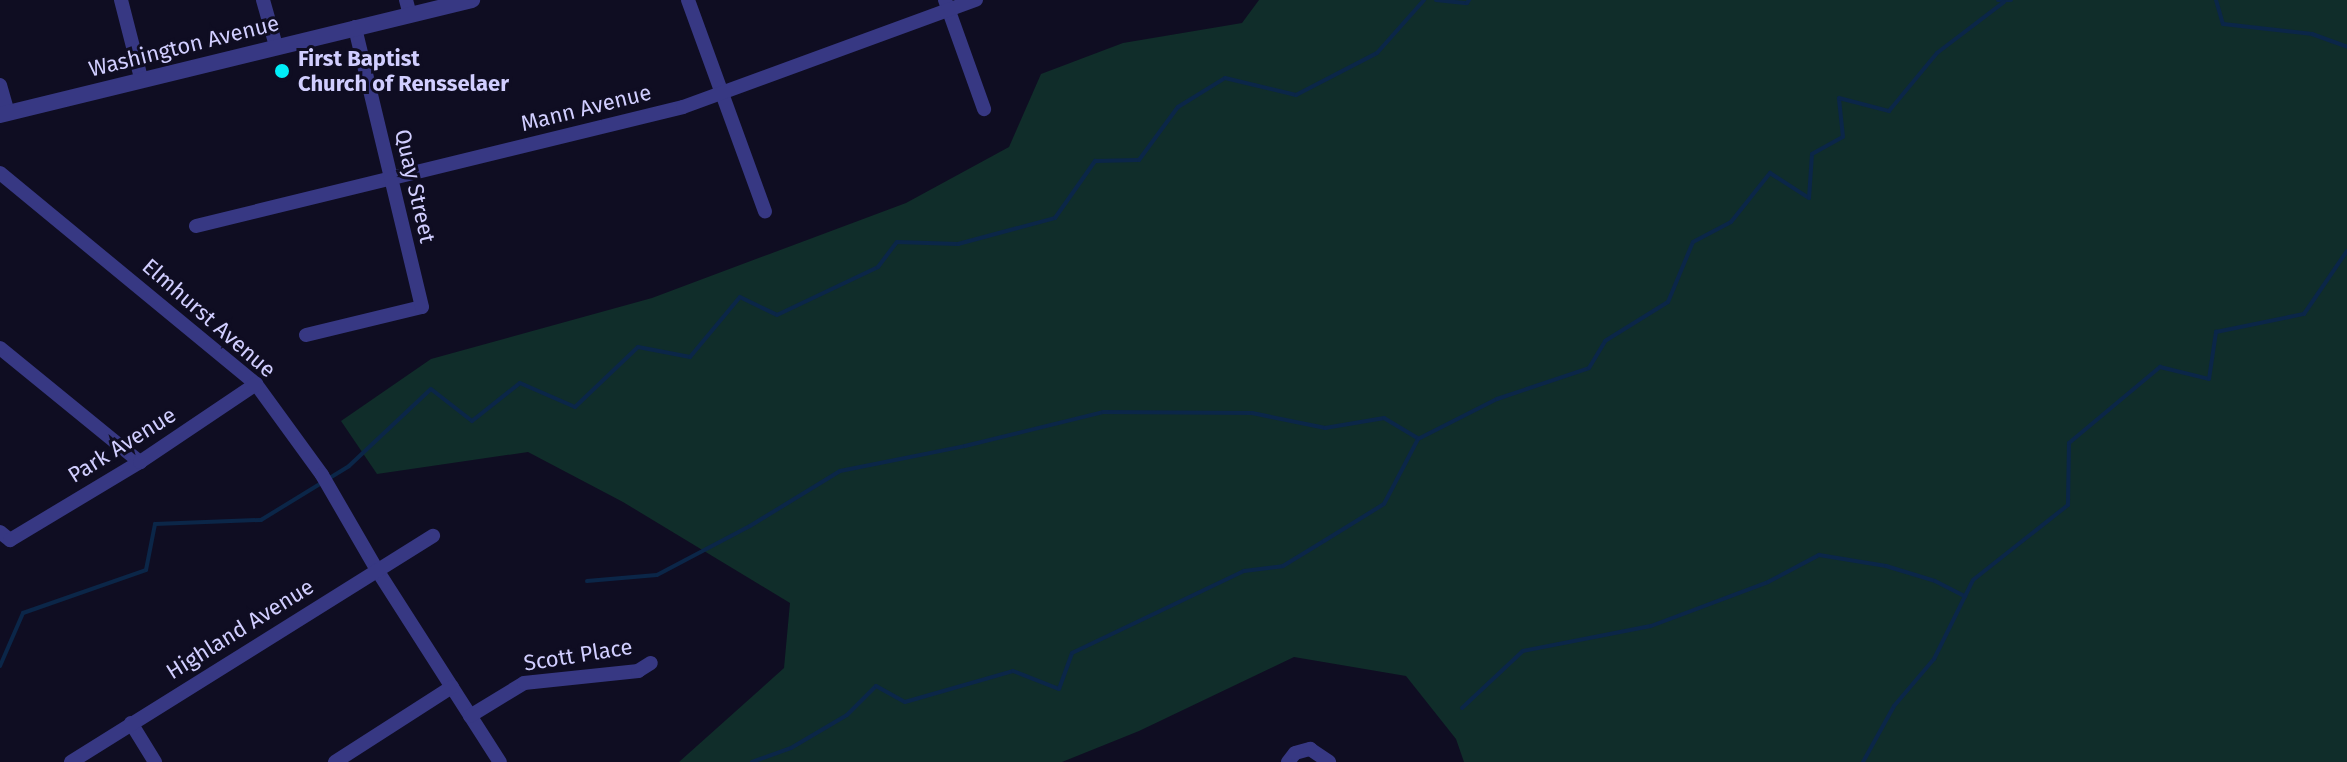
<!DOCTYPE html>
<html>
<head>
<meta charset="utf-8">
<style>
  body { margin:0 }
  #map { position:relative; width:2347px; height:762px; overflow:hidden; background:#0f0d22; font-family:"Fira Sans",sans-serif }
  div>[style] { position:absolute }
  .green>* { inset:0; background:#102d2a }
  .stream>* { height:4px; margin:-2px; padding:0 2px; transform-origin:2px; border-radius:2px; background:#0b2648 }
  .minor>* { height:14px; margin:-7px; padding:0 7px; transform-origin:7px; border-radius:7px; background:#373883 }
  .tertiary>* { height:16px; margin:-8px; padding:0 8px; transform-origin:8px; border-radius:8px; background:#373883 }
  .dots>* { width:22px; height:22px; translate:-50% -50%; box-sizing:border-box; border:4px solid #0f0d22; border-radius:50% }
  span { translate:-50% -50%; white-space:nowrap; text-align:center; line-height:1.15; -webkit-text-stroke:6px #0f0d22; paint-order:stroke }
  .street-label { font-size:22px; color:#d1ceff }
  .poi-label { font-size:22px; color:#d1ceff; font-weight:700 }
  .left { translate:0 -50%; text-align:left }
</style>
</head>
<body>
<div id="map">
  <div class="green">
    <div style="clip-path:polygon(1259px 0,2347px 0,2347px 762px,1464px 762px,1456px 739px,1406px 676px,1294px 657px,1139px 731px,1062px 762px,679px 762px,784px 668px,790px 603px,623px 502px,528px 452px,377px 474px,341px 421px,431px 359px,652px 298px,906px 203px,1009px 147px,1041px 74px,1123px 43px,1242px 23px)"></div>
  </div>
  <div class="stream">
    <div style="left:1436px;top:0;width:31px;rotate:6deg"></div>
    <div style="left:1467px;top:3px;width:4px;rotate:-56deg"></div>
    <div style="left:1998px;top:0;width:13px"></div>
    <div style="left:2216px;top:0;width:25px;rotate:74deg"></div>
    <div style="left:2223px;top:24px;width:90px;rotate:6.4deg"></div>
    <div style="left:2312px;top:34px;width:37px;rotate:20deg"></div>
    <div style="left:587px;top:581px;width:70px;rotate:-4.9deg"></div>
    <div style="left:657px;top:575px;width:105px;rotate:-27.8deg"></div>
    <div style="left:750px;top:526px;width:105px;rotate:-31.4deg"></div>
    <div style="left:840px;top:471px;width:127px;rotate:-11.3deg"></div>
    <div style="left:965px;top:446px;width:142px;rotate:-13.8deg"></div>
    <div style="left:1103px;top:412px;width:149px;rotate:0.4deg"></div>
    <div style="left:1252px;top:413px;width:75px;rotate:11.6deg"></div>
    <div style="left:1325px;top:428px;width:60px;rotate:-9.6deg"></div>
    <div style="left:1384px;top:418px;width:39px;rotate:31deg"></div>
    <div style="left:0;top:666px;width:58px;rotate:-66.5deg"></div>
    <div style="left:23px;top:613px;width:130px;rotate:-19.3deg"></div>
    <div style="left:146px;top:570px;width:47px;rotate:-78.9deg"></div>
    <div style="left:155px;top:524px;width:106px;rotate:-2.2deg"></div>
    <div style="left:261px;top:520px;width:103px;rotate:-31.5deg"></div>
    <div style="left:349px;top:466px;width:112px;rotate:-43.2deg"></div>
    <div style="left:431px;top:389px;width:52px;rotate:38deg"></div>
    <div style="left:472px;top:421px;width:61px;rotate:-38.4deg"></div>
    <div style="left:520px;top:383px;width:60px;rotate:23.6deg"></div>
    <div style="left:575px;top:407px;width:87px;rotate:-43.6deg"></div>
    <div style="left:638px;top:347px;width:53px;rotate:10.9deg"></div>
    <div style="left:690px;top:357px;width:78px;rotate:-50.2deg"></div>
    <div style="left:740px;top:297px;width:41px;rotate:25.9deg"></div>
    <div style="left:777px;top:315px;width:112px;rotate:-25.4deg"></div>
    <div style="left:878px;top:267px;width:31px;rotate:-53deg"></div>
    <div style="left:897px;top:242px;width:61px;rotate:1.9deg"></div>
    <div style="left:958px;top:244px;width:100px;rotate:-15deg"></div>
    <div style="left:1055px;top:218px;width:70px;rotate:-54.9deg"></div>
    <div style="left:1095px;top:161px;width:44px;rotate:-1.3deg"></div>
    <div style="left:1139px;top:160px;width:66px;rotate:-53.7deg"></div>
    <div style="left:1178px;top:107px;width:55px;rotate:-31.7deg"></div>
    <div style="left:1225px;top:78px;width:73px;rotate:13.5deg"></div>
    <div style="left:1296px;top:95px;width:91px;rotate:-27.4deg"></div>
    <div style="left:1377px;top:53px;width:71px;rotate:-48.4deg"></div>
    <div style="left:1462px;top:708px;width:83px;rotate:-43.1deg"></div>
    <div style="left:1523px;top:651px;width:130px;rotate:-11.1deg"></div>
    <div style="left:1651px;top:626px;width:125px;rotate:-20.6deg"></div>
    <div style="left:1768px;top:582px;width:58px;rotate:-27.9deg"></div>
    <div style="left:1819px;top:555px;width:68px;rotate:9.3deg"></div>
    <div style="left:1886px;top:566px;width:51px;rotate:17deg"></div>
    <div style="left:1935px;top:581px;width:34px;rotate:27deg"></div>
    <div style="left:752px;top:762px;width:41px;rotate:-19.7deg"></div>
    <div style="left:791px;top:748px;width:65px;rotate:-30.5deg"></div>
    <div style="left:847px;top:715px;width:41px;rotate:-45deg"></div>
    <div style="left:876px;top:686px;width:33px;rotate:29deg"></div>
    <div style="left:905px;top:702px;width:112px;rotate:-16deg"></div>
    <div style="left:1013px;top:671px;width:49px;rotate:21.4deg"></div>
    <div style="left:1059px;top:689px;width:38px;rotate:-70deg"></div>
    <div style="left:1072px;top:653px;width:191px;rotate:-25.5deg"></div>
    <div style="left:1244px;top:571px;width:39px;rotate:-7deg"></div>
    <div style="left:1283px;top:566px;width:48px;rotate:-31.4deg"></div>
    <div style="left:1324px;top:541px;width:70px;rotate:-31.7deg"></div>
    <div style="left:1384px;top:504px;width:73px;rotate:-62.4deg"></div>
    <div style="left:1418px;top:439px;width:89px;rotate:-26.9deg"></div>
    <div style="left:1497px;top:399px;width:97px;rotate:-18.6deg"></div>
    <div style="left:1589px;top:368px;width:31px;rotate:-59deg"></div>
    <div style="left:1605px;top:341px;width:74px;rotate:-31.8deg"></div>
    <div style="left:1668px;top:302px;width:65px;rotate:-67.4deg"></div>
    <div style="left:1693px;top:242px;width:43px;rotate:-27.8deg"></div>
    <div style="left:1731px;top:222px;width:63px;rotate:-51.5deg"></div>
    <div style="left:1770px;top:173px;width:46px;rotate:32.7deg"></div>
    <div style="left:1809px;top:198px;width:44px;rotate:-86.1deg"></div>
    <div style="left:1812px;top:154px;width:35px;rotate:-29deg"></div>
    <div style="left:1843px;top:137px;width:39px;rotate:-96deg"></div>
    <div style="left:1839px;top:98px;width:52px;rotate:14.6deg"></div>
    <div style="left:1889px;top:111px;width:75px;rotate:-50.4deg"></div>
    <div style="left:1937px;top:53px;width:84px;rotate:-37.3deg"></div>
    <div style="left:1863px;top:762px;width:64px;rotate:-61deg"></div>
    <div style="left:1894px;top:706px;width:62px;rotate:-49.6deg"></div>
    <div style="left:1934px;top:659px;width:88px;rotate:-63.7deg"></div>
    <div style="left:1973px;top:580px;width:121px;rotate:-38.3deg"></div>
    <div style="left:2068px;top:505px;width:62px;rotate:-89.1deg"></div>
    <div style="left:2069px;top:443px;width:119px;rotate:-39.9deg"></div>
    <div style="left:2160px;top:367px;width:50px;rotate:13.8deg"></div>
    <div style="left:2209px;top:379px;width:48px;rotate:-81.5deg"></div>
    <div style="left:2216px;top:332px;width:90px;rotate:-11.6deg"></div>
    <div style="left:2304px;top:314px;width:76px;rotate:-55.7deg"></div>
  </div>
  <div class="minor">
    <div style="left:121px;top:0;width:81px;rotate:75.6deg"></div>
    <div style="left:263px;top:0;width:48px;rotate:74.2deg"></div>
    <div style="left:406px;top:0;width:16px;rotate:75deg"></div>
    <div style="left:688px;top:0;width:225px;rotate:70deg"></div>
    <div style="left:945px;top:0;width:116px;rotate:70.3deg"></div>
    <div style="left:0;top:85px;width:29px;rotate:74deg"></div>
    <div style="left:0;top:173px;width:332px;rotate:39.5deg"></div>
    <div style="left:256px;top:384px;width:112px;rotate:54deg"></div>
    <div style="left:322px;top:475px;width:110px;rotate:59.9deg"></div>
    <div style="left:377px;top:570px;width:228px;rotate:57.4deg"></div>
    <div style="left:196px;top:226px;width:501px;rotate:-13.73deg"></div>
    <div style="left:683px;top:107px;width:312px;rotate:-20.1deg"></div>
    <div style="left:306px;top:335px;width:119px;rotate:-13.6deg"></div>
    <div style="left:422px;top:307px;width:288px;rotate:-103.5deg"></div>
    <div style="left:0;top:348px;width:181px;rotate:39.2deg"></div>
    <div style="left:0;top:532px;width:13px;rotate:39deg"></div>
    <div style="left:10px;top:540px;width:152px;rotate:-31deg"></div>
    <div style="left:140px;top:462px;width:140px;rotate:-33.9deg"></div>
    <div style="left:470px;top:716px;width:63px;rotate:-31.4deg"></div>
    <div style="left:524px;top:683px;width:115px;rotate:-6deg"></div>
    <div style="left:638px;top:671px;width:15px;rotate:-32deg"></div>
    <div style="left:131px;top:723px;width:46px;rotate:58.4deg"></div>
    <div style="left:71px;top:762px;width:427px;rotate:-32deg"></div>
    <div style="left:335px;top:762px;width:139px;rotate:-32.7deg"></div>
    <div style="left:1288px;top:762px;width:11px;rotate:-52deg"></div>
    <div style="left:1295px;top:753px;width:16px;rotate:-15deg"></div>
    <div style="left:1310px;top:749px;width:23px;rotate:34deg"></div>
  </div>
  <div class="tertiary">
    <div style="left:0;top:115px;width:486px;rotate:-13.7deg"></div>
  </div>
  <div class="dots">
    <div style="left:282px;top:71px;background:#00eef9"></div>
  </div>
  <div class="street-label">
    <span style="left:184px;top:46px;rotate:-14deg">Washington Avenue</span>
    <span style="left:586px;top:108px;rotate:-14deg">Mann Avenue</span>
    <span style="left:415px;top:186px;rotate:77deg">Quay Street</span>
    <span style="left:209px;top:318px;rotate:41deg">Elmhurst Avenue</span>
    <span style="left:122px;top:445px;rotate:-32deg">Park Avenue</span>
    <span style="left:240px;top:629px;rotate:-32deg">Highland Avenue</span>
    <span style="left:578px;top:655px;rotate:-9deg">Scott Place</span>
  </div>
  <div class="poi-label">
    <span class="left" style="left:298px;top:71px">First Baptist<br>Church of Rensselaer</span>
  </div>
</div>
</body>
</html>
